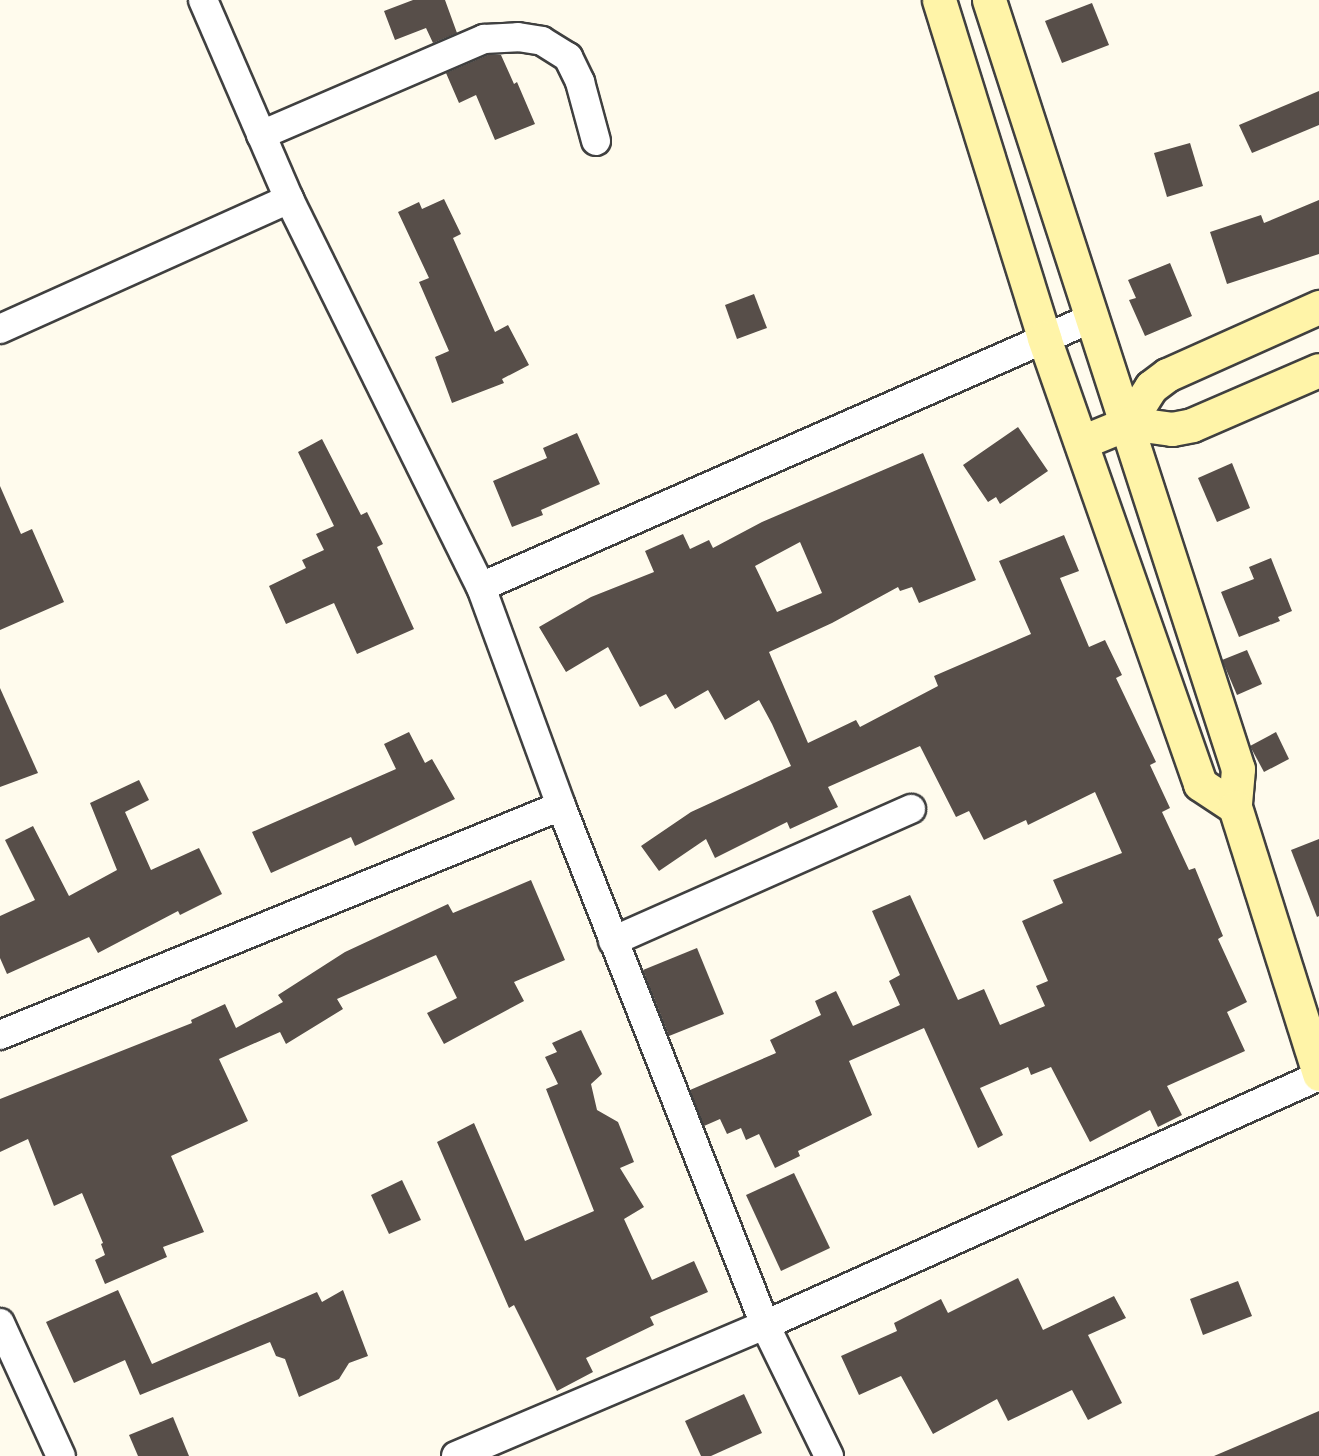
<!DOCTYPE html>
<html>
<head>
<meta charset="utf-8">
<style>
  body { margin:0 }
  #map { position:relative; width:1319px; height:1456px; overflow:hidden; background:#fffbed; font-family:"Crimson Pro",serif }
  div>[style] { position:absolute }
  .building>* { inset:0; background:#574e49 }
  .roads { filter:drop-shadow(2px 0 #404040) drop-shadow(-2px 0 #404040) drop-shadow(0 2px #404040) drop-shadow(0 -2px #404040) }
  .street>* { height:28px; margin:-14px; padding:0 14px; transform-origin:14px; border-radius:14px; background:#fff }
  .secondary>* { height:33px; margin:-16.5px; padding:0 16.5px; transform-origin:16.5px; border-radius:16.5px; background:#fff4a8 }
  span { translate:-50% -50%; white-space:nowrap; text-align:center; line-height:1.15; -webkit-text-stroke:6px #fff; paint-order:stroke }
</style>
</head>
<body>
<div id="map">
  <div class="building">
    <div style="clip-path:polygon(413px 0,445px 0,457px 33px,433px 43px,426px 28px,395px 40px,384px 11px)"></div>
    <div style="clip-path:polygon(1092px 3px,1109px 45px,1062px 63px,1045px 21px)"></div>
    <div style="clip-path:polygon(488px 55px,501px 55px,514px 84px,517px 82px,535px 124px,495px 140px,476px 95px,459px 103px,446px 73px)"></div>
    <div style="clip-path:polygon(1319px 91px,1319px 125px,1252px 153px,1239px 125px)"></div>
    <div style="clip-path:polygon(1190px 143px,1203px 186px,1167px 197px,1154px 153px)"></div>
    <div style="clip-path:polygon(444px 199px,461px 234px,453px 238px,495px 332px,508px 325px,529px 365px,502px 379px,504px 383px,452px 403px,435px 357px,449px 351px,419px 282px,429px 278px,398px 212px,419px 202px,422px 209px)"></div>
    <div style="clip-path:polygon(1319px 200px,1319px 254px,1227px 284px,1210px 232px,1261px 215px,1264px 223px)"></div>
    <div style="clip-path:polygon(1170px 263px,1192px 316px,1145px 336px,1129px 300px,1136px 298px,1128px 280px)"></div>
    <div style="clip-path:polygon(754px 294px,767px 328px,737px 339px,725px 305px)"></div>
    <div style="clip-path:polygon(1018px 427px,1048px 471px,1000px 504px,996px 497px,988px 502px,963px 465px)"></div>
    <div style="clip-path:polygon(577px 433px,600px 484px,541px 510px,543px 515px,512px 527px,493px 481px,547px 458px,543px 448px)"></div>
    <div style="clip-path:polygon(322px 439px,361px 515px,367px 512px,383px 544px,377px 547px,414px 629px,357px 654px,334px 603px,286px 624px,269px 586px,306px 568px,302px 560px,324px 550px,316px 534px,334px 526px,298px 452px)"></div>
    <div style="clip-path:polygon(evenodd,923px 453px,976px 580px,919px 603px,912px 587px,900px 591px,898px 587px,832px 623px,769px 652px,808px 743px,856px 720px,860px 727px,938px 686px,934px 676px,1031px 634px,999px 561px,1064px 535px,1079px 571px,1060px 578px,1089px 647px,1105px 640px,1122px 675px,1116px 678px,1156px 762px,1150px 765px,1170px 808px,1162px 812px,1189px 870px,1195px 868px,1223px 936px,1218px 939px,1247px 1002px,1227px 1012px,1245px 1051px,1167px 1086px,1182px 1115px,1158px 1127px,1150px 1110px,1090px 1142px,1051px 1067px,1031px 1075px,1028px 1067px,980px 1088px,1003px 1135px,978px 1148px,924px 1028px,849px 1061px,872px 1115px,798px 1151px,800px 1156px,775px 1168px,759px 1134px,746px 1140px,741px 1128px,727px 1134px,720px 1119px,704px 1126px,690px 1090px,776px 1053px,770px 1040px,821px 1015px,815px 1001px,836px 991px,853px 1026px,900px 1005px,889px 981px,900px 975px,872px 911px,910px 895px,958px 1000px,984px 989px,1000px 1025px,1045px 1006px,1036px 986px,1048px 981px,1022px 921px,1063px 903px,1053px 880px,1122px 853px,1095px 792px,1028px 825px,1026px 820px,984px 840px,969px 811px,956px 817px,920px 746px,828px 787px,838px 807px,790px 829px,787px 822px,715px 858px,706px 839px,659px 871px,641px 846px,691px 812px,791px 766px,772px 724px,759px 700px,725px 720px,708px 690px,675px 709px,666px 694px,640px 707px,608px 647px,566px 672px,539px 627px,591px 597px,654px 572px,645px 551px,683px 534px,690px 549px,709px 540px,713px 548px,762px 522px,923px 453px,800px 542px,822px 593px,777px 612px,755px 566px,800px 542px)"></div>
    <div style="clip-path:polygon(1232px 463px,1250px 508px,1217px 522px,1198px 478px)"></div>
    <div style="clip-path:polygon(0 486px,21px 534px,32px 529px,64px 602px,0 630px)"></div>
    <div style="clip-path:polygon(1271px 558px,1292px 611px,1278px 617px,1280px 621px,1239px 637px,1221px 592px,1254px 579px,1249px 567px)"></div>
    <div style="clip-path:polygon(1247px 650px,1262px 684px,1237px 695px,1222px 660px)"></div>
    <div style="clip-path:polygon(0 688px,38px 773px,0 787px)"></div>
    <div style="clip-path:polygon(409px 732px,425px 763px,432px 759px,455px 799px,355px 846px,351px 837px,271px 873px,252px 832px,396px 769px,384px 744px)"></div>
    <div style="clip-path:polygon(1276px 732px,1289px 759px,1264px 772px,1250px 746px)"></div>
    <div style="clip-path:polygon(139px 780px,149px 800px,125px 812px,151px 870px,199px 848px,222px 894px,180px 915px,178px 911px,98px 953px,89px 937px,7px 974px,0 958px,0 916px,35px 900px,5px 840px,33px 826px,69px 896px,117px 870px,90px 803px)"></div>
    <div style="clip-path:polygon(1319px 839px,1319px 916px,1317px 917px,1291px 850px)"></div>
    <div style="clip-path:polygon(531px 880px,565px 960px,514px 982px,524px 1001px,444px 1044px,427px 1013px,457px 998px,436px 955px,337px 999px,343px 1009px,286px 1044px,280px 1032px,219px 1059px,248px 1121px,171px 1156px,204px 1232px,163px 1247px,167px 1257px,105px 1284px,95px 1260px,105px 1255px,101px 1244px,103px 1243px,82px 1193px,54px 1206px,28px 1139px,0 1152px,0 1099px,192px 1023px,191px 1020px,225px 1004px,236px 1028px,283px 1002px,278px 995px,345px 952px,448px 904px,453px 913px)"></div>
    <div style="clip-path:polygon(697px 948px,724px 1014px,669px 1036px,643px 970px)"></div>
    <div style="clip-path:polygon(581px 1030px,602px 1074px,591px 1084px,597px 1110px,618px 1122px,634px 1162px,620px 1168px,644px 1207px,624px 1219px,652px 1280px,694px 1261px,708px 1292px,650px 1317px,654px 1325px,586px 1358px,593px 1372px,557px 1391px,514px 1305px,509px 1308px,437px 1142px,474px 1123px,525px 1241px,594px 1211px,546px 1089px,558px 1084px,545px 1057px,557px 1052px,552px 1043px)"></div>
    <div style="clip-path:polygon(794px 1173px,830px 1248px,781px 1271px,746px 1195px)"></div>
    <div style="clip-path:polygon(402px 1180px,421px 1220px,389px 1234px,371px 1195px)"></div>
    <div style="clip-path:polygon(1018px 1278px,1043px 1330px,1114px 1296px,1126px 1318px,1088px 1335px,1122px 1403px,1088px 1420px,1072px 1390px,1008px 1421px,997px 1399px,933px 1434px,901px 1376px,859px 1395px,841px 1356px,897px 1331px,894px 1323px,941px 1299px,948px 1313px)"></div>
    <div style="clip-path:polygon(1238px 1281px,1252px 1316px,1203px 1335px,1190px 1299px)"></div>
    <div style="clip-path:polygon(118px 1290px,152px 1364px,317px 1292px,322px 1302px,343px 1290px,368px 1356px,349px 1363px,339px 1379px,299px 1397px,285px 1359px,276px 1356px,270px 1342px,140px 1395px,125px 1360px,74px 1383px,46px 1322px)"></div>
    <div style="clip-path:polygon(744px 1394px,762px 1433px,711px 1456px,701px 1456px,685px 1421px)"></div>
    <div style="clip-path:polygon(1319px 1411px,1319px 1456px,1214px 1456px)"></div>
    <div style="clip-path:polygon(173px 1417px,189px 1456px,138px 1456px,129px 1435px)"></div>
  </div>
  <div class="roads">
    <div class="street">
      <div style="left:203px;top:0;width:217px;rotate:66.6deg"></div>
      <div style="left:289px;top:199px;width:433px;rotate:63.7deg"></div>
      <div style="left:481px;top:587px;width:233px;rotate:69.9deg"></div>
      <div style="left:561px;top:806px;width:558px;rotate:68.54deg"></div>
      <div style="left:765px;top:1325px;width:146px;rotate:64deg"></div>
      <div style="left:261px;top:135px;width:243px;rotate:-23.3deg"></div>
      <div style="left:484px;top:39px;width:34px;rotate:-3deg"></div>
      <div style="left:518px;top:37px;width:24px;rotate:9deg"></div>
      <div style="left:542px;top:41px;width:31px;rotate:32deg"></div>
      <div style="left:568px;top:57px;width:28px;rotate:64deg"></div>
      <div style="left:580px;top:82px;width:61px;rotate:74.8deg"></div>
      <div style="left:0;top:329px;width:317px;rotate:-24.2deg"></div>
      <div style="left:481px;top:587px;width:668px;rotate:-23.76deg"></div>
      <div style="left:613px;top:941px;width:326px;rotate:-23.9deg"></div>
      <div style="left:0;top:1035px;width:606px;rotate:-22.21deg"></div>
      <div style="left:0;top:1323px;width:146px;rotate:65.4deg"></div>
      <div style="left:456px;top:1456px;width:336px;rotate:-23deg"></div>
      <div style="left:765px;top:1325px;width:607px;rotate:-24.2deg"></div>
    </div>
    <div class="secondary">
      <div style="left:939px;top:0;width:354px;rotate:72.7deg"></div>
      <div style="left:1044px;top:338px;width:472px;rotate:70.7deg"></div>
      <div style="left:1200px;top:784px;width:42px;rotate:33.3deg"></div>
      <div style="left:989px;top:0;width:808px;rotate:72.06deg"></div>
      <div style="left:1238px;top:769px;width:38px;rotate:95deg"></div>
      <div style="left:1235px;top:807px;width:280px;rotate:72.5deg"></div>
      <div style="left:1128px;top:423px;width:43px;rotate:-57.4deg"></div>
      <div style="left:1151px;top:387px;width:20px;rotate:-37deg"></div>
      <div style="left:1167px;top:375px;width:167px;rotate:-24.1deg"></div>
      <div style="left:1082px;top:442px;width:50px;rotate:-22.4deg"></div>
      <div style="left:1128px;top:423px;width:44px;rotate:7.8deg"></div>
      <div style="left:1172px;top:429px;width:20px;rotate:-11deg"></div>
      <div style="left:1192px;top:425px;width:138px;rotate:-23.4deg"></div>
    </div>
  </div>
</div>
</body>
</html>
